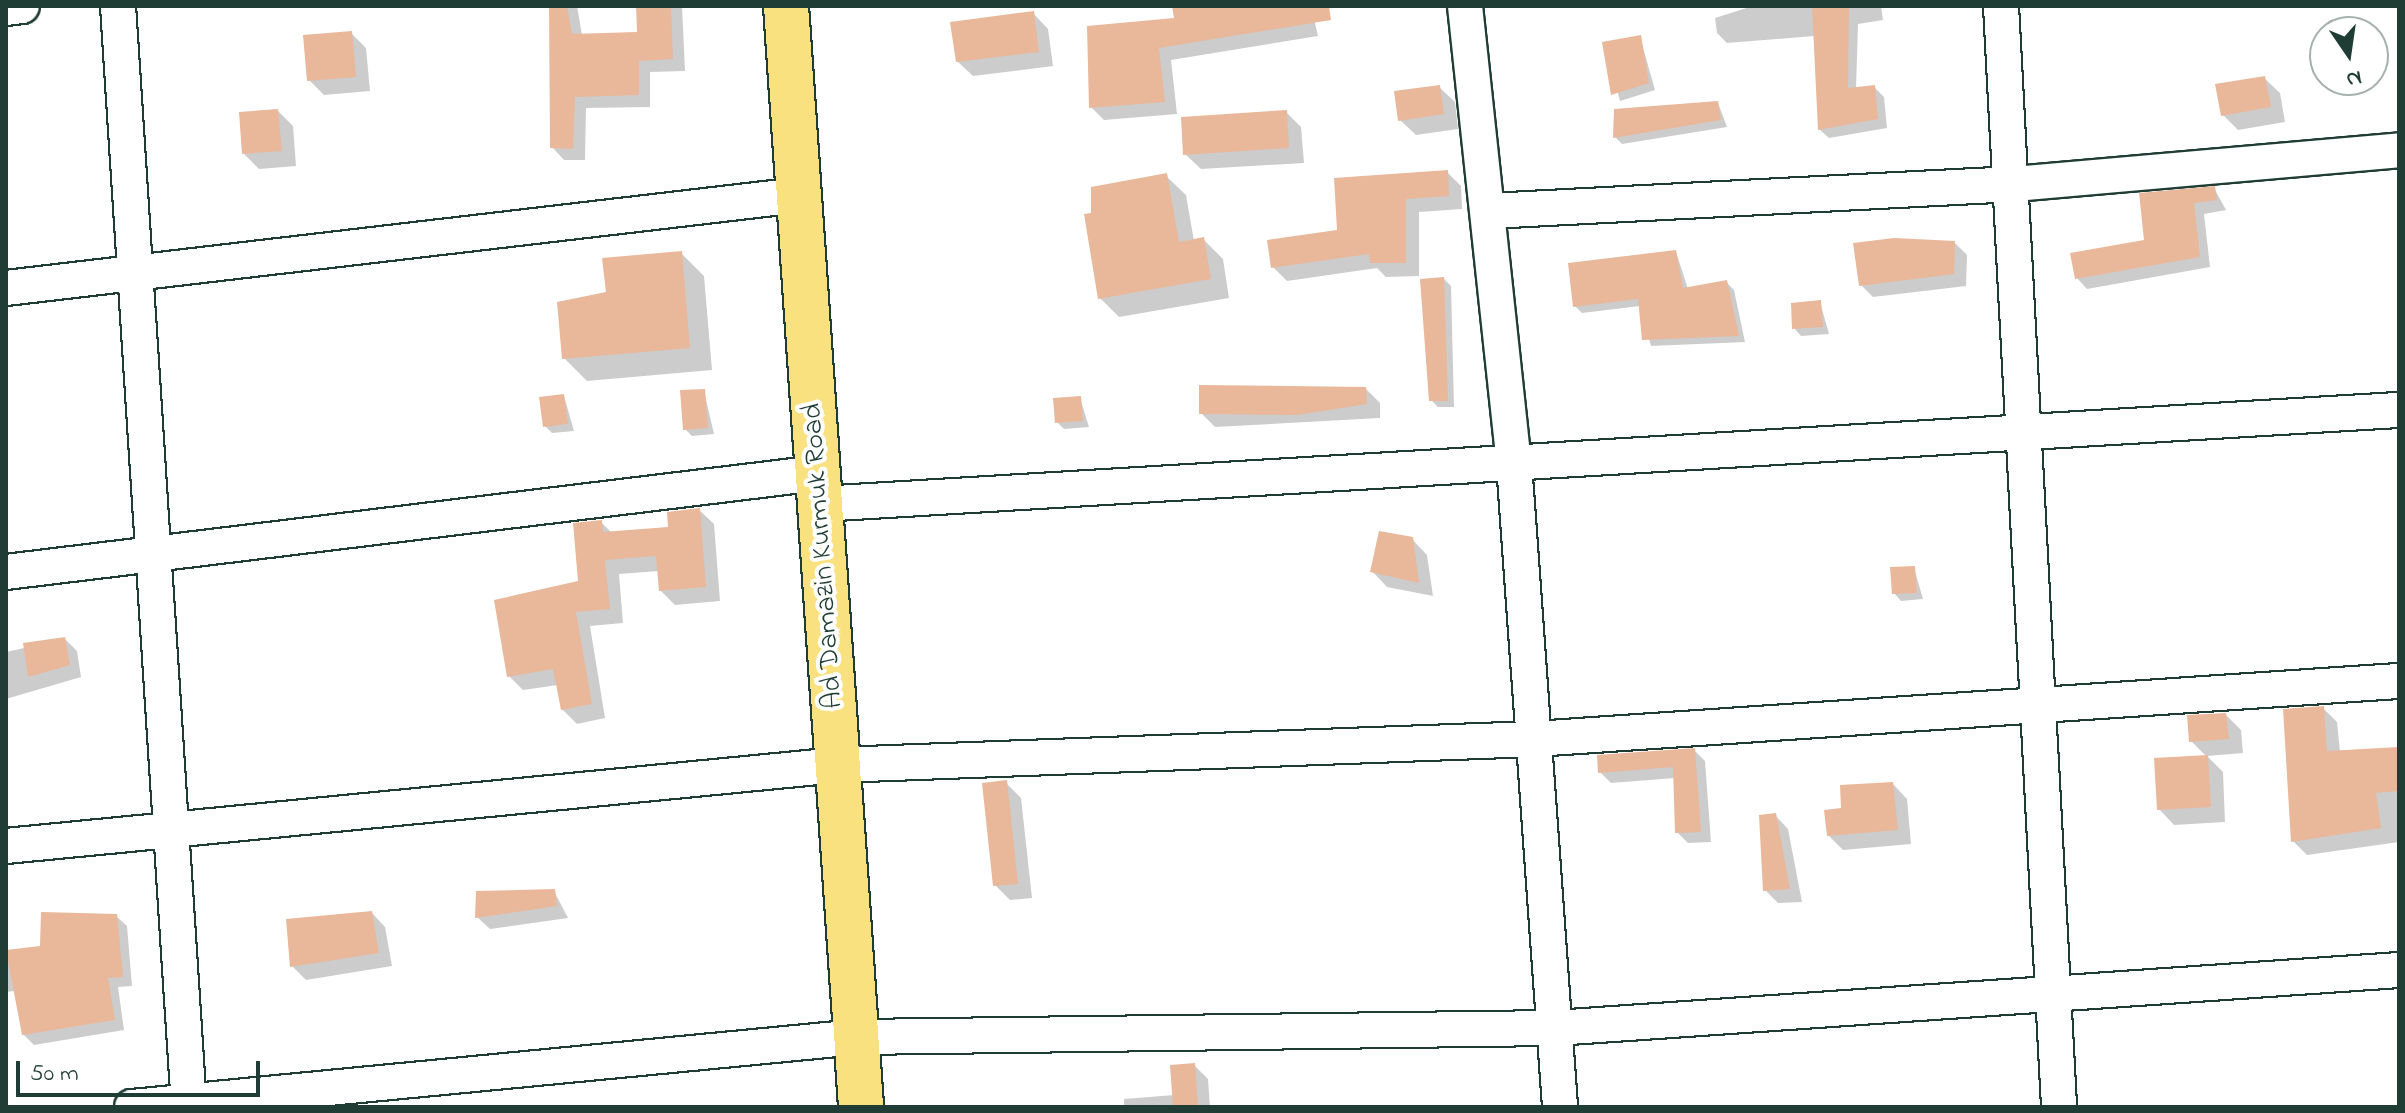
<!DOCTYPE html>
<html>
<head>
<meta charset="utf-8">
<style>
  body { margin:0 }
  #map { position:relative; width:2405px; height:1113px; overflow:hidden; background:#fff; font-family:"Indie Flower",sans-serif }
  div>[style] { position:absolute }
  .shadow>* { inset:0; background:#0003 }
  .building>* { inset:0; background:#e9b79a }
  .roads { filter:drop-shadow(2px 0 #1f3d34) drop-shadow(-2px 0 #1f3d34) drop-shadow(0 2px #1f3d34) drop-shadow(0 -2px #1f3d34) }
  .minor>* { height:34px; margin:-17px; padding:0 17px; transform-origin:17px; border-radius:17px; background:#fff }
  .trunk>* { height:44px; margin:-22px; padding:0 22px; transform-origin:22px; border-radius:22px; background:#fae180 }
  span { translate:-50% -50%; white-space:nowrap; text-align:center; line-height:1.15; -webkit-text-stroke:8px #fff; paint-order:stroke }
  .street-label { font-size:28px; color:#1f3d34 }
  .frame { position:absolute; inset:0; border:8px solid #1f3d34; pointer-events:none }
  .north { position:absolute; left:2309px; top:16px; width:80px; height:80px; box-sizing:border-box; background:#fff; border:2px solid #a5b1ae; border-radius:50%; rotate:167deg; font-size:22px; font-weight:700; line-height:32px; text-align:center; color:#1f3d34 }
  .north::after { content:''; display:block; margin:auto; width:28px; height:36px; background:#1f3d34; clip-path:polygon(50% 0,100% 100%,50% 72%,0 100%) }
  .scale { position:absolute; left:16px; top:1061px; width:244px; height:36px; box-sizing:border-box; border:4px solid #1f3d34; border-top:0; padding-left:10px; font-size:24px; line-height:28px; white-space:nowrap; color:#1f3d34; -webkit-text-stroke:6px #fff; paint-order:stroke }
</style>
</head>
<body>
<div id="map">
  <div class="shadow">
    <div style="clip-path:polygon(551px 6px,577px 6px,582px 35px,639px 34px,638px 6px,682px 6px,685px 71px,650px 72px,650px 107px,586px 108px,585px 160px,564px 160px,552px 147px)"></div>
    <div style="clip-path:polygon(1193px 6px,1311px 6px,1318px 36px,1171px 60px,1177px 114px,1104px 120px,1091px 107px)"></div>
    <div style="clip-path:polygon(1753px 6px,1881px 6px,1883px 20px,1858px 24px,1856px 89px,1874px 87px,1884px 97px,1887px 128px,1829px 138px,1819px 129px,1814px 36px,1727px 43px,1717px 33px,1715px 18px)"></div>
    <div style="clip-path:polygon(1033px 13px,1048px 29px,1053px 66px,973px 76px,957px 61px)"></div>
    <div style="clip-path:polygon(351px 33px,366px 48px,370px 91px,324px 95px,309px 80px)"></div>
    <div style="clip-path:polygon(1640px 37px,1655px 90px,1620px 101px,1604px 44px)"></div>
    <div style="clip-path:polygon(2264px 78px,2280px 93px,2285px 122px,2238px 130px,2223px 115px)"></div>
    <div style="clip-path:polygon(1439px 87px,1455px 102px,1458px 129px,1416px 135px,1400px 120px)"></div>
    <div style="clip-path:polygon(1718px 103px,1727px 127px,1622px 144px,1615px 137px)"></div>
    <div style="clip-path:polygon(278px 111px,293px 126px,296px 166px,259px 169px,244px 154px)"></div>
    <div style="clip-path:polygon(1286px 112px,1301px 127px,1304px 163px,1201px 169px,1185px 154px)"></div>
    <div style="clip-path:polygon(1447px 172px,1461px 186px,1462px 209px,1419px 212px,1419px 276px,1386px 277px,1377px 268px,1287px 281px,1273px 267px)"></div>
    <div style="clip-path:polygon(1166px 176px,1186px 195px,1194px 241px,1203px 239px,1223px 259px,1229px 298px,1119px 317px,1100px 298px)"></div>
    <div style="clip-path:polygon(2214px 188px,2226px 210px,2204px 214px,2210px 267px,2087px 289px,2077px 278px,2147px 242px,2141px 195px)"></div>
    <div style="clip-path:polygon(1955px 243px,1967px 255px,1966px 286px,1873px 297px,1861px 285px)"></div>
    <div style="clip-path:polygon(1676px 252px,1688px 289px,1727px 283px,1734px 290px,1745px 342px,1651px 346px,1640px 306px,1582px 313px,1575px 306px)"></div>
    <div style="clip-path:polygon(681px 253px,704px 276px,712px 370px,587px 381px,564px 358px,609px 294px)"></div>
    <div style="clip-path:polygon(1444px 279px,1451px 286px,1454px 407px,1438px 407px,1431px 400px)"></div>
    <div style="clip-path:polygon(1820px 302px,1829px 334px,1801px 336px,1794px 328px)"></div>
    <div style="clip-path:polygon(1366px 389px,1380px 403px,1380px 418px,1215px 427px,1201px 413px)"></div>
    <div style="clip-path:polygon(704px 391px,714px 434px,692px 436px,685px 429px)"></div>
    <div style="clip-path:polygon(564px 396px,574px 431px,552px 433px,545px 426px)"></div>
    <div style="clip-path:polygon(1080px 398px,1089px 427px,1064px 429px,1057px 422px)"></div>
    <div style="clip-path:polygon(699px 510px,714px 524px,720px 601px,675px 605px,660px 590px,659px 571px,619px 574px,623px 623px,590px 626px,605px 718px,577px 724px,562px 709px,558px 685px,523px 690px,509px 676px,581px 582px,601px 522px,613px 534px,670px 529px)"></div>
    <div style="clip-path:polygon(1412px 539px,1427px 555px,1433px 596px,1387px 587px,1372px 571px)"></div>
    <div style="clip-path:polygon(1914px 568px,1923px 599px,1901px 601px,1894px 593px)"></div>
    <div style="clip-path:polygon(65px 639px,77px 651px,81px 677px,6px 699px,6px 652px)"></div>
    <div style="clip-path:polygon(2323px 708px,2337px 722px,2340px 752px,2399px 749px,2399px 842px,2307px 855px,2293px 841px)"></div>
    <div style="clip-path:polygon(2226px 715px,2241px 730px,2243px 753px,2207px 756px,2223px 772px,2225px 822px,2174px 825px,2159px 809px,2207px 757px,2191px 741px)"></div>
    <div style="clip-path:polygon(1694px 750px,1705px 761px,1711px 842px,1688px 843px,1677px 832px,1675px 778px,1611px 783px,1600px 772px)"></div>
    <div style="clip-path:polygon(1006px 783px,1021px 798px,1032px 898px,1010px 900px,995px 885px)"></div>
    <div style="clip-path:polygon(1893px 784px,1907px 799px,1911px 844px,1843px 850px,1829px 836px)"></div>
    <div style="clip-path:polygon(1775px 815px,1788px 829px,1802px 902px,1778px 903px,1765px 890px)"></div>
    <div style="clip-path:polygon(554px 891px,568px 918px,490px 929px,477px 917px)"></div>
    <div style="clip-path:polygon(372px 913px,385px 927px,392px 966px,306px 980px,292px 966px)"></div>
    <div style="clip-path:polygon(116px 916px,127px 926px,132px 986px,118px 987px,124px 1030px,34px 1045px,23px 1034px,15px 991px,6px 992px,6px 953px,42px 947px)"></div>
    <div style="clip-path:polygon(1194px 1065px,1208px 1079px,1210px 1107px,1124px 1107px,1124px 1099px,1174px 1095px)"></div>
  </div>
  <div class="building">
    <div style="clip-path:polygon(549px 6px,567px 6px,572px 34px,637px 32px,636px 6px,671px 6px,673px 59px,639px 61px,639px 95px,575px 97px,573px 149px,550px 148px)"></div>
    <div style="clip-path:polygon(1172px 6px,1329px 6px,1331px 20px,1159px 48px,1165px 102px,1089px 108px,1087px 26px,1174px 18px)"></div>
    <div style="clip-path:polygon(1812px 6px,1849px 6px,1848px 88px,1875px 85px,1878px 119px,1818px 130px)"></div>
    <div style="clip-path:polygon(1034px 11px,1039px 52px,956px 62px,950px 22px)"></div>
    <div style="clip-path:polygon(352px 31px,356px 77px,307px 81px,303px 35px)"></div>
    <div style="clip-path:polygon(1641px 35px,1649px 83px,1611px 95px,1602px 42px)"></div>
    <div style="clip-path:polygon(2265px 76px,2271px 107px,2221px 116px,2215px 84px)"></div>
    <div style="clip-path:polygon(1440px 85px,1444px 114px,1398px 121px,1394px 91px)"></div>
    <div style="clip-path:polygon(1718px 101px,1721px 120px,1613px 138px,1614px 109px)"></div>
    <div style="clip-path:polygon(278px 109px,282px 151px,242px 154px,239px 112px)"></div>
    <div style="clip-path:polygon(1287px 110px,1289px 148px,1183px 155px,1181px 117px)"></div>
    <div style="clip-path:polygon(1448px 170px,1449px 196px,1406px 199px,1406px 263px,1370px 263px,1369px 254px,1271px 268px,1267px 240px,1337px 230px,1334px 178px)"></div>
    <div style="clip-path:polygon(1167px 173px,1179px 242px,1204px 237px,1211px 279px,1098px 299px,1084px 214px,1091px 213px,1091px 187px)"></div>
    <div style="clip-path:polygon(2215px 186px,2217px 200px,2194px 203px,2200px 257px,2075px 279px,2070px 253px,2144px 240px,2139px 193px)"></div>
    <div style="clip-path:polygon(1894px 238px,1955px 241px,1954px 274px,1859px 286px,1853px 243px)"></div>
    <div style="clip-path:polygon(1676px 250px,1683px 288px,1727px 280px,1739px 336px,1642px 340px,1638px 299px,1573px 307px,1568px 263px)"></div>
    <div style="clip-path:polygon(682px 251px,690px 348px,562px 359px,557px 302px,606px 292px,602px 258px)"></div>
    <div style="clip-path:polygon(1444px 277px,1448px 401px,1429px 401px,1420px 279px)"></div>
    <div style="clip-path:polygon(1821px 300px,1823px 327px,1792px 329px,1791px 303px)"></div>
    <div style="clip-path:polygon(1199px 385px,1366px 387px,1367px 404px,1297px 415px,1199px 414px)"></div>
    <div style="clip-path:polygon(705px 389px,708px 428px,683px 430px,680px 390px)"></div>
    <div style="clip-path:polygon(564px 394px,568px 424px,543px 427px,539px 397px)"></div>
    <div style="clip-path:polygon(1081px 396px,1083px 421px,1055px 423px,1053px 398px)"></div>
    <div style="clip-path:polygon(700px 508px,706px 587px,659px 591px,656px 556px,605px 560px,610px 609px,576px 612px,592px 704px,561px 710px,553px 669px,507px 677px,494px 600px,578px 581px,573px 523px,602px 520px,603px 532px,668px 527px,667px 512px)"></div>
    <div style="clip-path:polygon(1379px 531px,1413px 537px,1419px 583px,1370px 572px)"></div>
    <div style="clip-path:polygon(1915px 566px,1917px 593px,1892px 594px,1890px 567px)"></div>
    <div style="clip-path:polygon(65px 637px,70px 665px,28px 677px,23px 643px)"></div>
    <div style="clip-path:polygon(2324px 706px,2327px 751px,2399px 747px,2399px 791px,2376px 793px,2381px 828px,2291px 842px,2283px 709px)"></div>
    <div style="clip-path:polygon(2226px 713px,2229px 739px,2189px 742px,2187px 715px)"></div>
    <div style="clip-path:polygon(1695px 748px,1701px 832px,1675px 833px,1673px 767px,1598px 773px,1597px 755px)"></div>
    <div style="clip-path:polygon(2208px 755px,2211px 807px,2157px 810px,2154px 758px)"></div>
    <div style="clip-path:polygon(1007px 780px,1018px 884px,993px 886px,982px 783px)"></div>
    <div style="clip-path:polygon(1893px 782px,1898px 830px,1827px 836px,1824px 810px,1841px 808px,1840px 785px)"></div>
    <div style="clip-path:polygon(1776px 813px,1790px 889px,1763px 891px,1759px 815px)"></div>
    <div style="clip-path:polygon(555px 889px,557px 906px,475px 918px,476px 891px)"></div>
    <div style="clip-path:polygon(372px 911px,379px 953px,290px 967px,286px 919px)"></div>
    <div style="clip-path:polygon(41px 912px,117px 914px,123px 977px,108px 978px,115px 1020px,22px 1035px,6px 950px,40px 946px)"></div>
    <div style="clip-path:polygon(1195px 1063px,1198px 1107px,1173px 1107px,1170px 1065px)"></div>
  </div>
  <div class="roads">
    <div class="minor">
      <div style="left:118px;top:6px;width:1103px;rotate:86.31deg"></div>
      <div style="left:1465px;top:6px;width:460px;rotate:83.9deg"></div>
      <div style="left:1514px;top:463px;width:646px;rotate:85.91deg"></div>
      <div style="left:2001px;top:6px;width:1103px;rotate:86.98deg"></div>
      <div style="left:6px;top:8px;width:16px;rotate:-7deg"></div>
      <div style="left:1489px;top:211px;width:526px;rotate:-2.94deg"></div>
      <div style="left:2014px;top:184px;width:386px;rotate:-5deg"></div>
      <div style="left:6px;top:288px;width:798px;rotate:-6.69deg"></div>
      <div style="left:820px;top:504px;width:1582px;rotate:-3.41deg"></div>
      <div style="left:6px;top:572px;width:818px;rotate:-6.95deg"></div>
      <div style="left:6px;top:846px;width:836px;rotate:-5.56deg"></div>
      <div style="left:838px;top:765px;width:696px;rotate:-2.14deg"></div>
      <div style="left:1534px;top:739px;width:867px;rotate:-3.84deg"></div>
      <div style="left:132px;top:1107px;width:728px;rotate:-5.51deg"></div>
      <div style="left:857px;top:1037px;width:698px;rotate:-0.74deg"></div>
      <div style="left:1555px;top:1028px;width:846px;rotate:-3.93deg"></div>
    </div>
    <div class="trunk">
      <div style="left:786px;top:6px;width:1104px;rotate:86.1deg"></div>
    </div>
  </div>
  <div class="street-label">
    <span style="left:824px;top:556px;rotate:-94deg">Ad Damazin Kurmuk Road</span>
  </div>
  <div class="frame"></div>
  <div class="north">N</div>
  <div class="scale">50 m</div>
</div>
</body>
</html>
